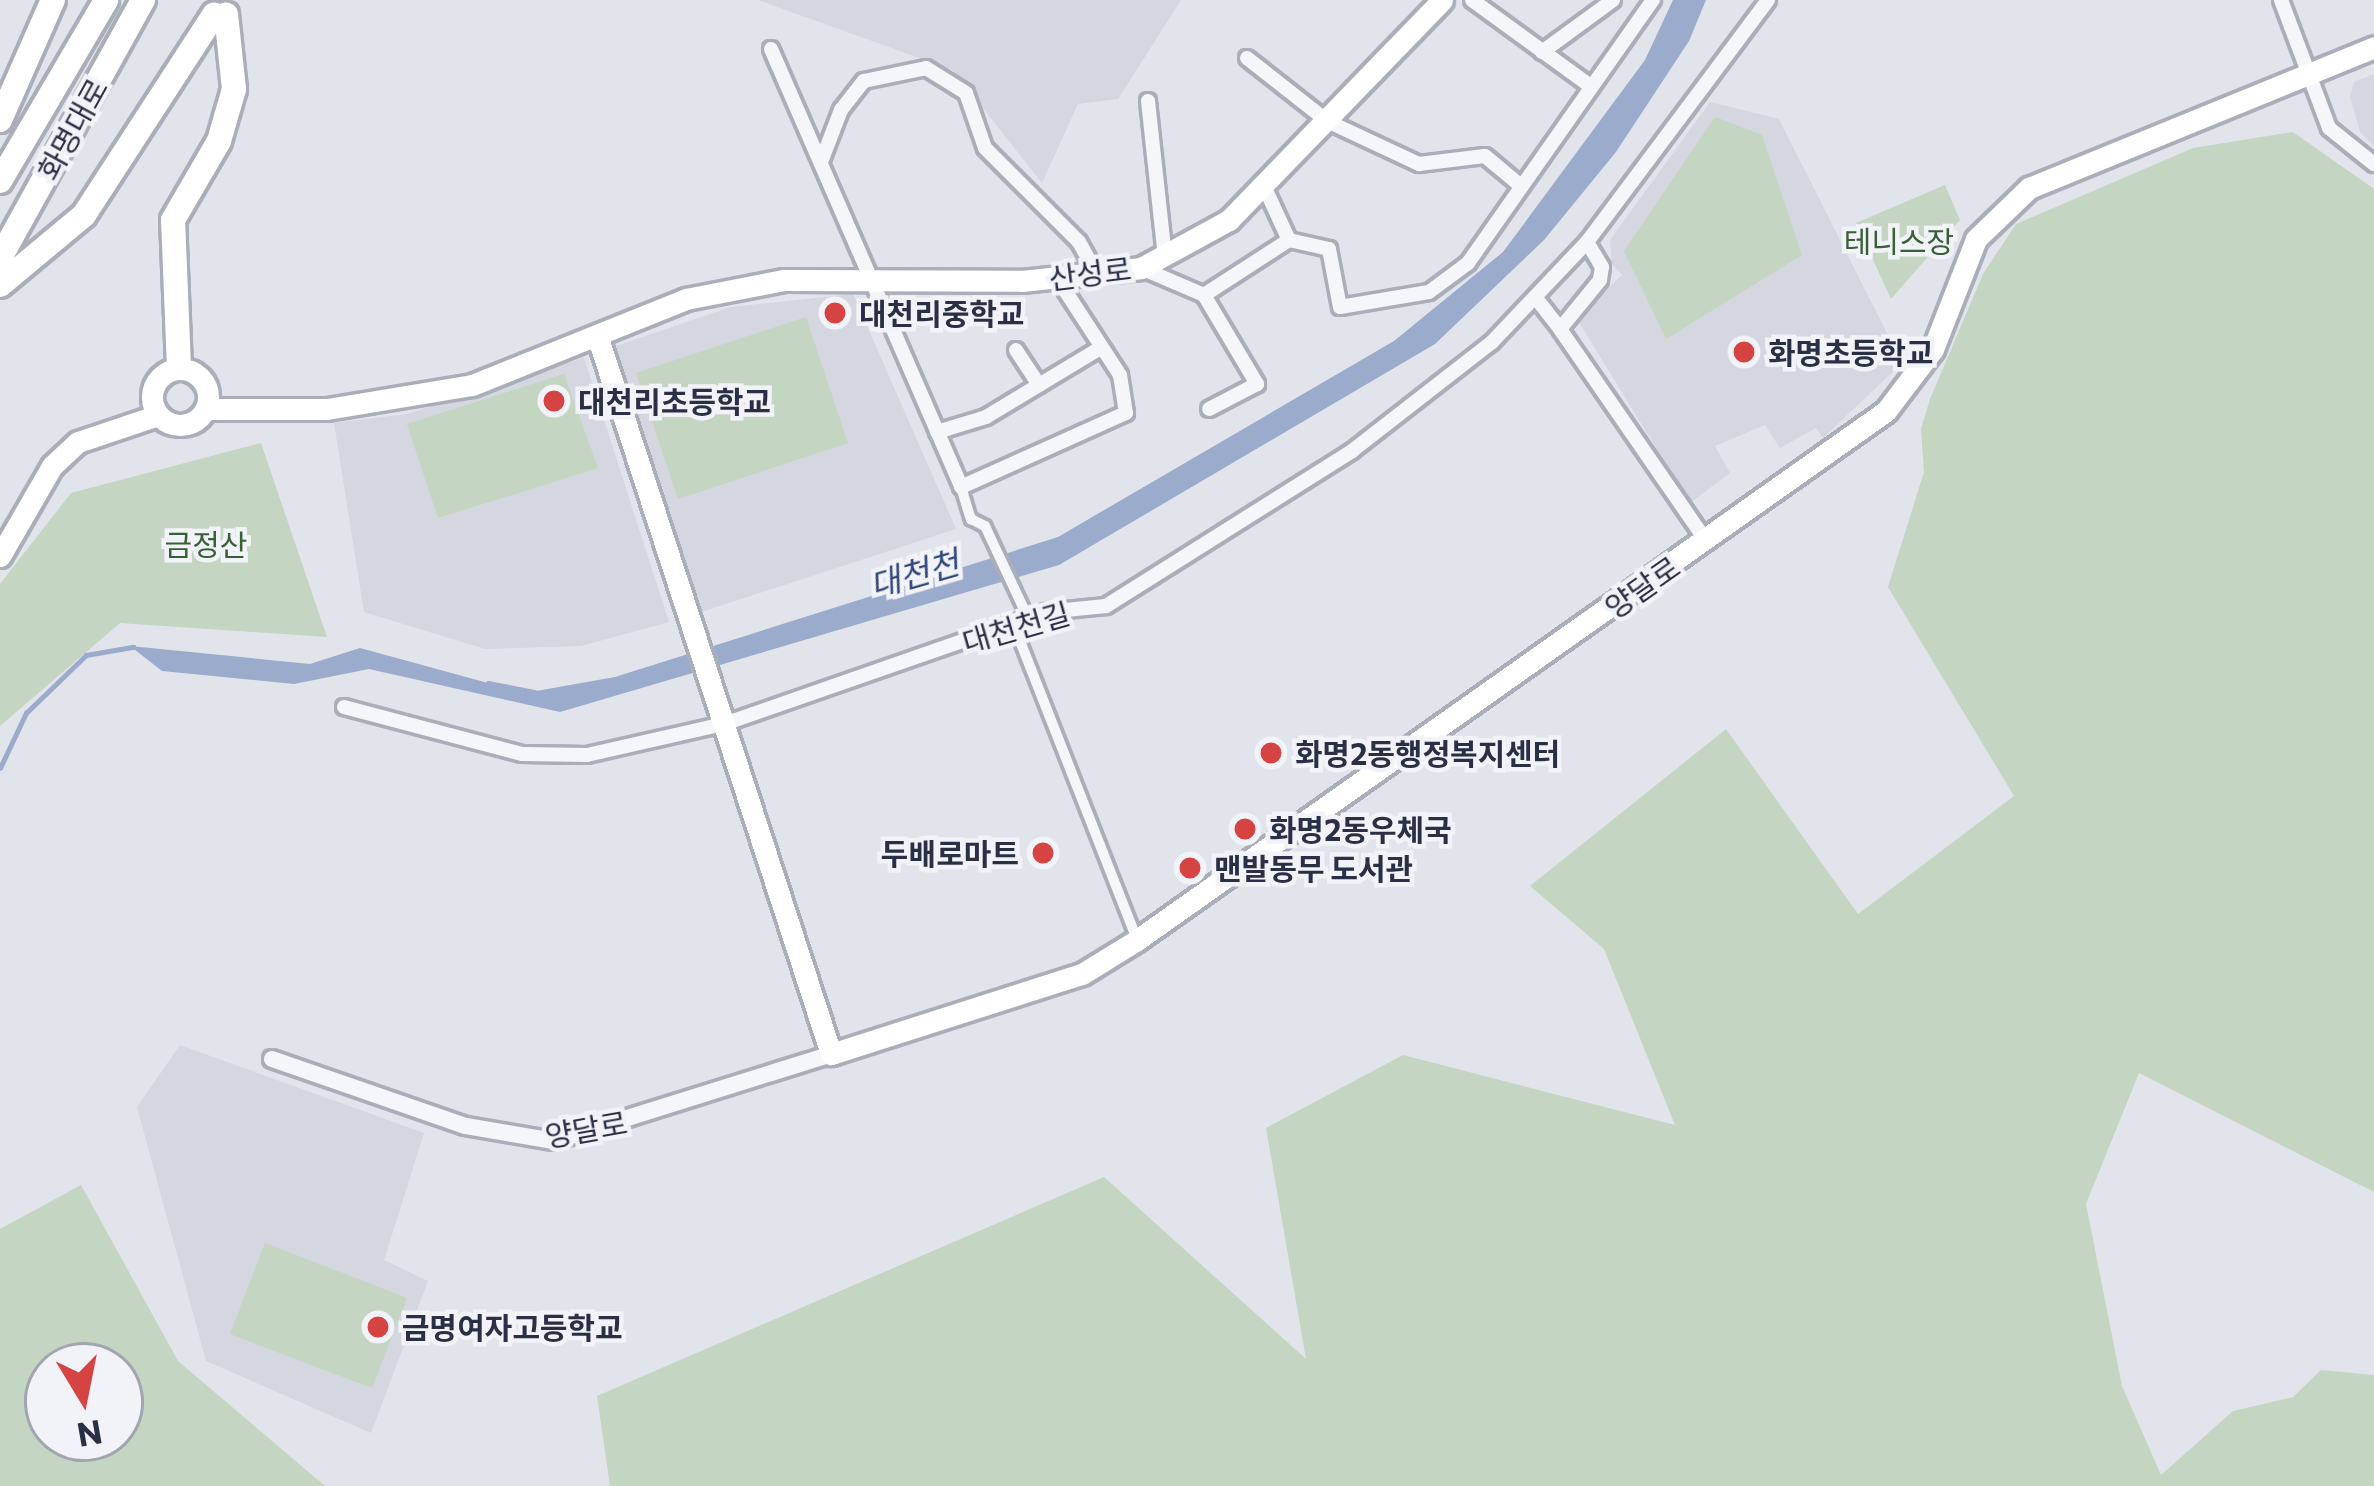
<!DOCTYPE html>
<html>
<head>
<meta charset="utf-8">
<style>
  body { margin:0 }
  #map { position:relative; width:2374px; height:1486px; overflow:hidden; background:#e2e4eb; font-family:Commissioner,"Noto Sans KR",sans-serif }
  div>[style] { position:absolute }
  .built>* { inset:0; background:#d4d6e0 }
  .green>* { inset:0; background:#c4d5c2 }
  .water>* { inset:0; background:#9babcc }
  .stream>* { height:4.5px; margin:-2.25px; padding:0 2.25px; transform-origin:2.25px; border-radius:2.25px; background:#9babcc }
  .roads { filter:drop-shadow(3px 0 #aaaeb9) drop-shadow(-3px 0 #aaaeb9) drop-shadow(0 3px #aaaeb9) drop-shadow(0 -3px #aaaeb9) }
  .pedestrian>* { height:10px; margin:-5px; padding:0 5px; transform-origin:5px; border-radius:5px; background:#f5f6f9 }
  .minor>* { height:14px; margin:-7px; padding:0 7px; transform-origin:7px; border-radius:7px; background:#f5f6f9 }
  .tertiary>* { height:16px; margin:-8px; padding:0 8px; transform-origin:8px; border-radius:8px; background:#f5f6f9 }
  .secondary>* { height:21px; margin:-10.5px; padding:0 10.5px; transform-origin:10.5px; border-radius:10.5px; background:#fff }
  .secondary>.ring { margin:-10.5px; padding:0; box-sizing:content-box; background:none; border:21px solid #fff; border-radius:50% }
  .trunk>* { height:24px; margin:-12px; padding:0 12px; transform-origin:12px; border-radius:12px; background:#fff }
  .dots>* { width:33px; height:33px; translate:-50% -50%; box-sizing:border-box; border:6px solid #f2f3f8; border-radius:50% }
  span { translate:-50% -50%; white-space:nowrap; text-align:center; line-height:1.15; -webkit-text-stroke:9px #f2f3f8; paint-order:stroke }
  .street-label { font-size:30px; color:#292f44 }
  .park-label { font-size:30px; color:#376036 }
  .poi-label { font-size:30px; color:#292f44; font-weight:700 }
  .left { translate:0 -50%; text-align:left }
  .right { translate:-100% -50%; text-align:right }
  .water-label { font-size:33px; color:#31467a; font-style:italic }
  .north { position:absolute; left:24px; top:1342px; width:120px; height:120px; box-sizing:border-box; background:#f2f3f8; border:3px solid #a2a5b0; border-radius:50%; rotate:170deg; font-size:33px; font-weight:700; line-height:48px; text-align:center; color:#292f44 }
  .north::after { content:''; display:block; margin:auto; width:42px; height:54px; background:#d54342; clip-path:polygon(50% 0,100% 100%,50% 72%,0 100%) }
</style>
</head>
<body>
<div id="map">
  <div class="built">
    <div style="clip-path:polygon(758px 0,1181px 0,1118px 99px,1078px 104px,1042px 183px,953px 70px)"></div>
    <div style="clip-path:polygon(2374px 74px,2374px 146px,2360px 132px,2350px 96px,2354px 82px)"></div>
    <div style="clip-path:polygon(1710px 102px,1779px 119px,1902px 363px,1823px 438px,1816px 428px,1780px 448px,1765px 425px,1715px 446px,1730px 473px,1690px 503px,1577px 319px,1622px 275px,1612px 264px,1610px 240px)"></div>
    <div style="clip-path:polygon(853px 294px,956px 529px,701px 612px,613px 347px,731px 307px)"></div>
    <div style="clip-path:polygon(584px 358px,669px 622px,581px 646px,485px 649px,364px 612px,334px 423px,407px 414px)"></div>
    <div style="clip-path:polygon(180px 1045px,424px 1133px,384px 1260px,428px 1281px,371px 1433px,206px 1361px,137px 1107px)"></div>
  </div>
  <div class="green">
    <div style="clip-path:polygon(1715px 117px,1762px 135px,1802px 255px,1666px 339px,1624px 251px)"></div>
    <div style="clip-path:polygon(2293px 132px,2374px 189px,2374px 1192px,2139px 1073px,2086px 1204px,2122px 1386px,2161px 1475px,2233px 1411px,2293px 1397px,2321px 1370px,2374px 1375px,2374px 1486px,610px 1486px,597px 1396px,1104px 1177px,1306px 1359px,1266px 1128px,1403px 1055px,1675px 1125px,1604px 949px,1530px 886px,1726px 729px,1858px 914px,2014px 796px,1888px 587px,1924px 472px,1921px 429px,1930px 399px,1983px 274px,2016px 224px,2193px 148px)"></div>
    <div style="clip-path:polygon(1945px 185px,1960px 220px,1891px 299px,1856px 223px)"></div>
    <div style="clip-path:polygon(806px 317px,848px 443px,678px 499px,636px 373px)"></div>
    <div style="clip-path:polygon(564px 374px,598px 468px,438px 518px,407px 424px)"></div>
    <div style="clip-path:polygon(261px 443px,327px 637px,120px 623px,0 726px,0 584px,71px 493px)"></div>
    <div style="clip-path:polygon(evenodd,81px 1185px,178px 1361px,325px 1486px,0 1486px,0 1229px,81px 1185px,48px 1366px,120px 1366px,120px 1438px,48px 1438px,48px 1366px)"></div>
    <div style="clip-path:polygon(265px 1243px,407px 1298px,372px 1388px,230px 1334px)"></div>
  </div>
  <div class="water">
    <div style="clip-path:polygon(1673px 0,1706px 0,1689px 41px,1616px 152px,1544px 240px,1435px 344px,1059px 565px,560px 712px,369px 669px,294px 684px,162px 671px,130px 646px,310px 664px,360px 648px,525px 693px,615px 677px,1058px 537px,1394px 341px,1503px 252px,1645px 60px)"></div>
  </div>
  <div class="stream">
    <div style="left:488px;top:683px;width:48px;rotate:10.8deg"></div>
    <div style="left:0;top:768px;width:61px;rotate:-64.7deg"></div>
    <div style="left:26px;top:713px;width:83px;rotate:-44deg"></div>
    <div style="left:86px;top:655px;width:48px;rotate:-9.7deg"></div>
  </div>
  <div class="roads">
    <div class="pedestrian">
      <div style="left:961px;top:487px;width:34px;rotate:73deg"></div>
      <div style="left:971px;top:519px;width:16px;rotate:27deg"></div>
      <div style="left:985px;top:526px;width:102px;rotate:64.9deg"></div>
      <div style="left:1013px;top:623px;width:340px;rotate:68.6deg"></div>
    </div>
    <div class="minor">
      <div style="left:1472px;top:0;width:145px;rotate:36deg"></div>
      <div style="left:2281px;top:0;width:137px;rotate:69.4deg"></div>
      <div style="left:2329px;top:128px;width:58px;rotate:38.7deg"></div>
      <div style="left:771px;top:49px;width:477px;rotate:66.5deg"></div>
      <div style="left:961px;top:487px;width:181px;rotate:-24.2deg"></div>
      <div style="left:1126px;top:413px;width:38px;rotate:-99deg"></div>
      <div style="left:1120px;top:375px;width:116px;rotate:-123deg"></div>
      <div style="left:1542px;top:52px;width:88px;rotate:-36.2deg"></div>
      <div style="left:1247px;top:58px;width:102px;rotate:38.2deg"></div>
      <div style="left:1327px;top:121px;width:102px;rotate:25.1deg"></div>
      <div style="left:1419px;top:164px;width:66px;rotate:-6.9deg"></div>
      <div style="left:1485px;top:156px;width:47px;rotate:39.8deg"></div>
      <div style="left:1148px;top:101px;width:158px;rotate:83.8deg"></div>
      <div style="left:821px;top:162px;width:56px;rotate:-69deg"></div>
      <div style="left:841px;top:110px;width:37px;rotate:-52deg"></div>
      <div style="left:864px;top:81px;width:63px;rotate:-11.8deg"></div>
      <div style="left:926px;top:68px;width:47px;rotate:32deg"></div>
      <div style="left:966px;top:93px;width:58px;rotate:70.9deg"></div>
      <div style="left:985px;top:148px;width:133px;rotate:45deg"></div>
      <div style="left:1079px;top:242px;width:38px;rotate:61deg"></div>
      <div style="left:1264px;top:186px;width:60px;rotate:65.2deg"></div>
      <div style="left:1587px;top:242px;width:29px;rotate:59deg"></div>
      <div style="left:1602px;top:267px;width:13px;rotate:99deg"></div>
      <div style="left:1600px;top:280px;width:63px;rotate:129.2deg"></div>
      <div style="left:1560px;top:329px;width:259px;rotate:55.4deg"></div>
      <div style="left:1141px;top:268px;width:69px;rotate:23.2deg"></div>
      <div style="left:1204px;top:295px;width:101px;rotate:-32.9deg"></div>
      <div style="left:1289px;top:240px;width:41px;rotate:12.7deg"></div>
      <div style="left:1329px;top:249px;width:59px;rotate:79.3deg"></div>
      <div style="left:1340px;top:307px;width:90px;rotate:-9.6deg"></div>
      <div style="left:1429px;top:292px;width:49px;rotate:-36.6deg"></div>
      <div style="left:1468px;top:263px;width:322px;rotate:-54.9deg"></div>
      <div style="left:1204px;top:295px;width:104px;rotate:59.2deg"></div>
      <div style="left:1257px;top:384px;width:54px;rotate:152.5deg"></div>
      <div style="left:1536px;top:298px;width:39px;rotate:52deg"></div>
      <div style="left:1016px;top:350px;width:42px;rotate:56.7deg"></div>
      <div style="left:937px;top:432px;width:51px;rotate:-17deg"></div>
      <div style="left:986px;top:417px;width:135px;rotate:-31.1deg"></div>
      <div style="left:344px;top:707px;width:184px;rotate:14.8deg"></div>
      <div style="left:522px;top:754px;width:65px;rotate:0.9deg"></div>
      <div style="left:587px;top:755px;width:140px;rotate:-12.8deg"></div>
      <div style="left:724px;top:724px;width:341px;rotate:-19.2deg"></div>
      <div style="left:1046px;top:612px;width:60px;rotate:-5.7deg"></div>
      <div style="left:1106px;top:606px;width:291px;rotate:-32.2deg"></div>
      <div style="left:1352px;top:451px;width:177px;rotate:-37.9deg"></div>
      <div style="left:1492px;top:342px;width:138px;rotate:-46.5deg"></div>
      <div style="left:1587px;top:242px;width:302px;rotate:-53.2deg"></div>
    </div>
    <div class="tertiary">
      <div style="left:272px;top:1059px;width:205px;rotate:19.1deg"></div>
      <div style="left:466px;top:1126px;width:89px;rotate:9.7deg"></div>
      <div style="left:554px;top:1141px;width:290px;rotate:-17.4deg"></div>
    </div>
    <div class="secondary">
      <div style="left:598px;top:338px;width:753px;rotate:71.97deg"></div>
      <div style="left:831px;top:1054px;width:263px;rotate:-17.7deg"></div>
      <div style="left:1082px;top:974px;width:65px;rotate:-31.7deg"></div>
      <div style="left:1137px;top:940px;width:917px;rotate:-35.23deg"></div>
      <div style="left:1886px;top:411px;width:78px;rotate:-52.8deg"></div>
      <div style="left:1933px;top:349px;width:118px;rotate:-68.6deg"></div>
      <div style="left:1976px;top:239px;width:74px;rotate:-43.9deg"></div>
      <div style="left:2029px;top:188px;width:373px;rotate:-22.2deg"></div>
      <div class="ring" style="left:152px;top:369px;width:35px;height:35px"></div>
      <div style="left:206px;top:409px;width:121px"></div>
      <div style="left:327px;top:409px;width:147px;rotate:-9.4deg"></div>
      <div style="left:472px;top:385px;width:231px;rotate:-21.9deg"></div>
      <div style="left:686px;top:299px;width:100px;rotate:-11deg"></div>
      <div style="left:784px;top:280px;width:238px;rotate:0.2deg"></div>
      <div style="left:1022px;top:281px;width:120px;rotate:-6.2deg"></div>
      <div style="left:1141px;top:268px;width:100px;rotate:-28.6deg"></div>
      <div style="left:1229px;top:220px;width:306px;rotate:-45.9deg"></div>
      <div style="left:0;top:556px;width:104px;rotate:-60deg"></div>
      <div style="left:52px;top:466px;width:35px;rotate:-43deg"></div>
      <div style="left:78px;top:442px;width:84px;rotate:-18.6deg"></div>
    </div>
    <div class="trunk">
      <div style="left:0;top:120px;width:131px;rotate:-66.2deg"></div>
      <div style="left:0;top:181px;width:210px;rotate:-59.6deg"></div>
      <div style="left:0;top:258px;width:295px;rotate:-61deg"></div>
      <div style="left:0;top:285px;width:109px;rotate:-39.8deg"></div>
      <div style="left:84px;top:215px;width:239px;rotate:-57deg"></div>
      <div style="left:179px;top:368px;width:148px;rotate:-92.3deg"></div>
      <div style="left:173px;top:220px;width:91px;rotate:-59.8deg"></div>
      <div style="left:219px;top:141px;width:54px;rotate:-73.9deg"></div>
      <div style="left:234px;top:89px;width:75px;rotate:-96.1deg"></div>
    </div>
  </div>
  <div class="dots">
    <div style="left:835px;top:313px;background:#d54342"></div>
    <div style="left:1744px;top:352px;background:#d54342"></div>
    <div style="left:554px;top:401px;background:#d54342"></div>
    <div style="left:1271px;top:753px;background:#d54342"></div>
    <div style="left:1245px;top:829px;background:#d54342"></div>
    <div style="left:1043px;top:853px;background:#d54342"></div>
    <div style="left:1190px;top:868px;background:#d54342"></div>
    <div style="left:378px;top:1327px;background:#d54342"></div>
  </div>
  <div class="street-label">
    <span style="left:72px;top:129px;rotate:-61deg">화명대로</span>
    <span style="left:1090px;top:273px;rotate:-7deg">산성로</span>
    <span style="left:1642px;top:587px;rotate:-35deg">양달로</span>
    <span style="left:1016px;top:627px;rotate:-16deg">대천천길</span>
    <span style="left:586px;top:1129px;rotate:-10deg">양달로</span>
  </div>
  <div class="park-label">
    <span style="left:1899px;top:241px">테니스장</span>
    <span style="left:206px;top:544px">금정산</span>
  </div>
  <div class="poi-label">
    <span class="left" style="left:859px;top:313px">대천리중학교</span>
    <span class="left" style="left:1768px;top:352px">화명초등학교</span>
    <span class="left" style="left:578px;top:401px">대천리초등학교</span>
    <span class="left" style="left:1295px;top:753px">화명2동행정복지센터</span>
    <span class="left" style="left:1269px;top:829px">화명2동우체국</span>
    <span class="right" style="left:1019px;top:853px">두배로마트</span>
    <span class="left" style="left:1214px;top:868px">맨발동무 도서관</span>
    <span class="left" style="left:402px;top:1327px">금명여자고등학교</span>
  </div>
  <div class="water-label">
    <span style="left:914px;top:573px;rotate:-16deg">대천천</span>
  </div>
  <div class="north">N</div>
</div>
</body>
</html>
